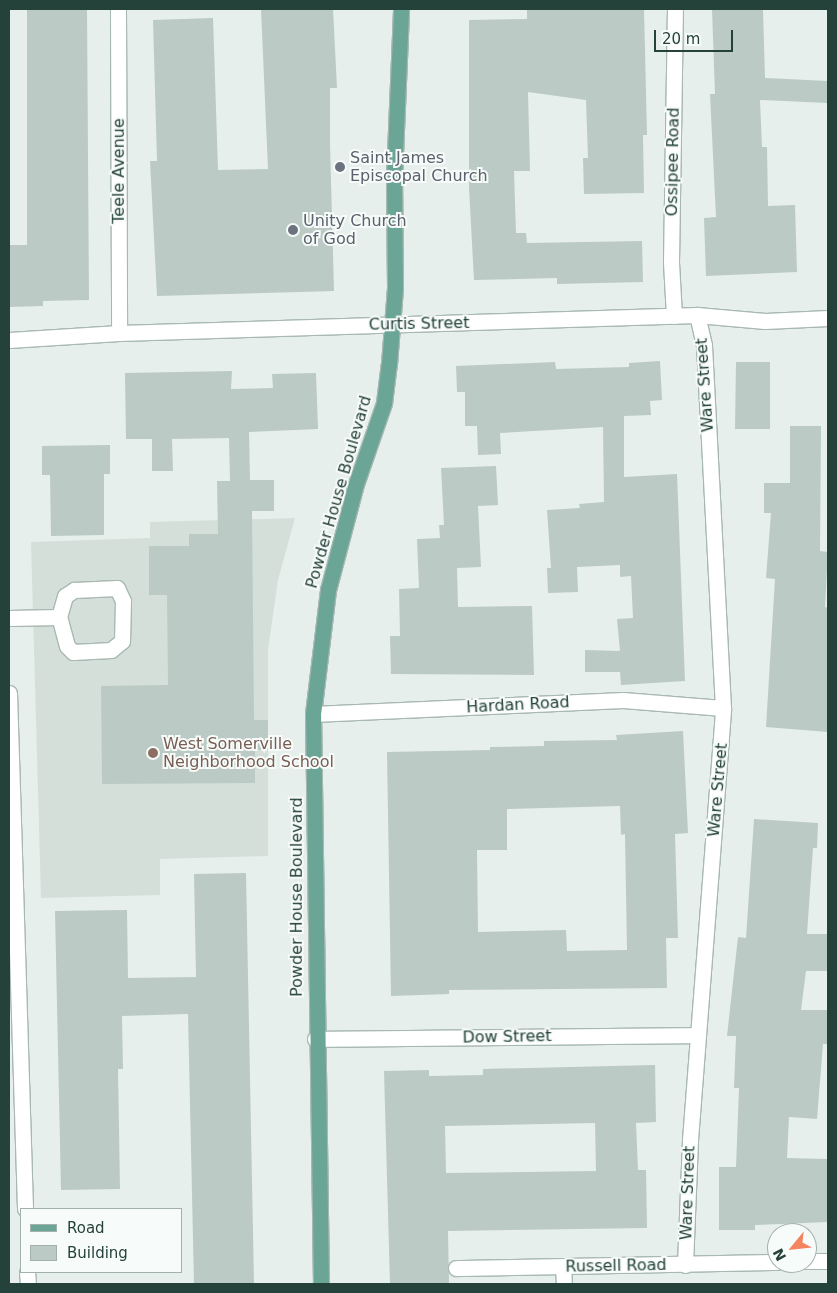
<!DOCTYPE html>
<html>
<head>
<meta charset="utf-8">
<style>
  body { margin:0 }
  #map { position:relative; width:837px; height:1293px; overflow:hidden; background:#e6efeb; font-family:"DejaVu Sans",sans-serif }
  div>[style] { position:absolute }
  .built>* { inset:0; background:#d4dfda }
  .building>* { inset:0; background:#bbcac4 }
  .roads { filter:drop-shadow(1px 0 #a8b8b2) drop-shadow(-1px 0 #a8b8b2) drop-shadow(0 1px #a8b8b2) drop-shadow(0 -1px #a8b8b2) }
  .minor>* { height:15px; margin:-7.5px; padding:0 7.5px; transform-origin:7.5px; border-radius:7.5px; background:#fff }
  .major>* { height:15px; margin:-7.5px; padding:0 7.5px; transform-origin:7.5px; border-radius:7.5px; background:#6aa596 }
  .dots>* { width:14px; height:14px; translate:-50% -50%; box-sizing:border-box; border:2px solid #f7fbf9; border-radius:50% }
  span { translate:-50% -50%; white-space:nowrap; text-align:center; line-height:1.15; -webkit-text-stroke:4px #f7fbf9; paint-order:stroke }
  .worship-label { font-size:16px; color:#5b616d }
  .left { translate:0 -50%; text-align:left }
  .street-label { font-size:16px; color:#24423a }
  .education-label { font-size:16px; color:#785e54 }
  .frame { position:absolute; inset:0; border:10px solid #24423a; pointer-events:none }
  .legend { position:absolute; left:20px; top:1208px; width:162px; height:65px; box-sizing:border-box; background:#f7fbf9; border:1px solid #a3b1ad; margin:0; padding:6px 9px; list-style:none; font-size:15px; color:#24423a }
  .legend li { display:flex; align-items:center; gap:10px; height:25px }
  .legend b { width:25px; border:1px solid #a3b1ad }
  .north { position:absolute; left:767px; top:1223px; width:50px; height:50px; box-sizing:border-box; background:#f7fbf9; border:1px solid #a3b1ad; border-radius:50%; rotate:242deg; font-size:14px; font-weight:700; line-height:20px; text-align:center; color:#24423a }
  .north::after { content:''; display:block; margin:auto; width:18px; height:22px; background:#f4845f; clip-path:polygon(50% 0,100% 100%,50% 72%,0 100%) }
  .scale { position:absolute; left:654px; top:30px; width:79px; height:22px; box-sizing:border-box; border:2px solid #24423a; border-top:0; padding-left:6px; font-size:15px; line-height:18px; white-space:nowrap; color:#24423a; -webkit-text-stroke:4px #f7fbf9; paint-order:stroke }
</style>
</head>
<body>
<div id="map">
  <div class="built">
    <div style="clip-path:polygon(295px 518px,278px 580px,268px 650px,268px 856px,160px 859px,160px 895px,41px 898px,31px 542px,150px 538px,150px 522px)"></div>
  </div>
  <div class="building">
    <div style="clip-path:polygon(27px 9px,87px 9px,89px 300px,43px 301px,43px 306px,9px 307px,9px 245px,27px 245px)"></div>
    <div style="clip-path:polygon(261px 9px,333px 9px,337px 88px,330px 88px,330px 144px,334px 291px,157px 296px,150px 161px,157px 161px,153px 20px,213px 18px,218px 170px,268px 169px)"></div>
    <div style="clip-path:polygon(527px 9px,644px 9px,647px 135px,643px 135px,644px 193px,584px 194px,583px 158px,588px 158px,586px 100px,528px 92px,530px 171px,514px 171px,516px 233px,526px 233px,527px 243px,642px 241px,643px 282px,557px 284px,557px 278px,474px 280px,469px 188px,469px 20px,527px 19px)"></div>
    <div style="clip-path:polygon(712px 9px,763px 9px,765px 78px,828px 81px,828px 103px,760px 100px,762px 147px,767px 147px,768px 206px,795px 205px,797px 272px,706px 276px,704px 218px,716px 217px,710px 94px,715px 94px)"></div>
    <div style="clip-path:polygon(660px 361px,662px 400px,650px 401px,651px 415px,624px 416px,624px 477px,677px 474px,685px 681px,621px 685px,620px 672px,585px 672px,585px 650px,620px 651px,617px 619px,633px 618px,631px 576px,620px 577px,620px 565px,577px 567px,578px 592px,548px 593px,547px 568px,551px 568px,547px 510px,580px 508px,579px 504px,604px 502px,603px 427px,500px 433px,501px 454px,478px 455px,477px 426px,465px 426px,465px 392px,457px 392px,456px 366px,555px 362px,556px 369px,629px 367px,629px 363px)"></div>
    <div style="clip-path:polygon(736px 362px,770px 362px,770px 429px,735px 429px)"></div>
    <div style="clip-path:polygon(232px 371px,231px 389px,273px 388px,272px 374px,316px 373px,318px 429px,249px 432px,250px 480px,274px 480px,274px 511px,252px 511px,254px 720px,268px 720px,268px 750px,255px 750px,255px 783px,102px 784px,101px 686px,168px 685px,167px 595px,149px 595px,149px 546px,189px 546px,189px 534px,218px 534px,217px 481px,230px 481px,229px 438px,172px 439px,173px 471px,152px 471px,152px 439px,126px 439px,125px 373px)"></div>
    <div style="clip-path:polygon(790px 426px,821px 426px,820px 551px,828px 552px,825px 607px,828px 608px,828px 732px,766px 727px,775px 579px,766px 578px,771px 513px,764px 513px,764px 483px,790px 483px)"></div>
    <div style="clip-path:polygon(110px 445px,110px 474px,104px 474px,104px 535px,51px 536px,50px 475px,42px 475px,42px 446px)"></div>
    <div style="clip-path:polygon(496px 466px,498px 505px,478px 506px,481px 567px,457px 568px,458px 607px,532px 606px,534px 675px,391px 674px,390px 636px,400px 636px,399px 589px,419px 588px,417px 539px,440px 538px,439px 525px,444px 525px,441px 468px)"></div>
    <div style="clip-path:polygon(evenodd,683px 731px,688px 833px,675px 834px,678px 938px,666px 938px,667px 988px,449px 990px,449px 994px,391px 996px,387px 752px,490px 750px,490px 747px,544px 746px,544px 741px,617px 740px,616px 735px,683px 731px,620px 806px,621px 835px,625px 834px,627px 950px,567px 951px,566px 930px,478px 932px,477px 850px,507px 850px,507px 809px,620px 806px)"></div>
    <div style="clip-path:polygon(754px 819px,818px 823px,817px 848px,813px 848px,807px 934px,828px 934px,828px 971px,806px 971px,801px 1010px,828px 1010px,828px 1044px,823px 1044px,817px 1119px,789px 1117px,787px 1158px,828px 1159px,828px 1222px,755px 1225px,755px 1230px,719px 1230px,719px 1167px,736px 1167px,739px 1088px,734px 1088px,736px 1036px,727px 1036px,738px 937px,746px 938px)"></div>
    <div style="clip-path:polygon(246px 873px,254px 1284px,194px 1284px,188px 1014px,122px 1016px,123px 1069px,118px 1069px,120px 1189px,61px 1190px,55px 911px,127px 910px,128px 978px,196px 977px,194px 874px)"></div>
    <div style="clip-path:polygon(evenodd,655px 1065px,656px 1122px,636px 1123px,638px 1170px,646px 1170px,647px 1228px,448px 1231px,449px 1284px,390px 1284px,384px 1071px,429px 1070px,429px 1076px,483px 1075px,483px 1069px,655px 1065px,595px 1123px,596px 1171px,446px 1173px,445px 1126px,595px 1123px)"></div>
  </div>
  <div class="roads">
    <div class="minor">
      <div style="left:118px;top:9px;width:324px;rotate:89.8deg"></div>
      <div style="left:674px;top:316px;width:54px;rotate:-93.2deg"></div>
      <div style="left:671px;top:262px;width:253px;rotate:-89.1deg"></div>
      <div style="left:9px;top:340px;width:110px;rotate:-3.6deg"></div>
      <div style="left:119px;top:333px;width:578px;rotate:-1.78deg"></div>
      <div style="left:697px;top:315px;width:68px;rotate:5deg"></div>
      <div style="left:765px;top:321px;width:63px;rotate:-2.7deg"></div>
      <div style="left:117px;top:588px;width:14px;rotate:65deg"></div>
      <div style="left:123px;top:601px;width:40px;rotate:91.4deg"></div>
      <div style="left:122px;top:641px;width:14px;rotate:141deg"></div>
      <div style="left:111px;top:650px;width:38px;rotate:177deg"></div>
      <div style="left:73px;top:652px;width:8px;rotate:-135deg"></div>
      <div style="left:67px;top:646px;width:30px;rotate:-105deg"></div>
      <div style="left:59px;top:617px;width:22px;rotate:-74deg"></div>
      <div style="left:65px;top:596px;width:11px;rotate:-34deg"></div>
      <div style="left:74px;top:590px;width:43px;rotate:-2.7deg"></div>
      <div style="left:9px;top:618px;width:50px;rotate:-1.1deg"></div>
      <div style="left:9px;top:693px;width:516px;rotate:88.22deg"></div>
      <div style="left:313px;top:714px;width:310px;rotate:-2.6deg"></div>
      <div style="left:623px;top:700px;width:100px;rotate:4.6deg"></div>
      <div style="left:315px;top:1039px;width:383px;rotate:-0.6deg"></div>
      <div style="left:807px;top:1261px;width:21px"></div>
      <div style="left:685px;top:1265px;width:125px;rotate:-87.7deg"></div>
      <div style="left:690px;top:1140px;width:433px;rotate:-85.6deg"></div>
      <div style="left:723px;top:708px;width:363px;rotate:-93deg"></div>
      <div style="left:704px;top:345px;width:31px;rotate:-103deg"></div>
      <div style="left:563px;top:1266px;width:18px;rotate:87deg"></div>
      <div style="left:456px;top:1268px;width:321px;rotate:-1.1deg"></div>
      <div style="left:27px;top:1272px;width:12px;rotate:85deg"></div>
    </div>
    <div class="major">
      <div style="left:321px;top:1284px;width:570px;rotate:-90.8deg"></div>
      <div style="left:313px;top:714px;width:125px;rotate:-83.1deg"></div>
      <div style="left:328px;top:590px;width:110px;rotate:-75.2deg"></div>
      <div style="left:356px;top:484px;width:86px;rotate:-70.9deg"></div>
      <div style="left:384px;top:403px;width:39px;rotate:-83deg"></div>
      <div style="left:389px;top:364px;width:77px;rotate:-85.5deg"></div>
      <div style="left:395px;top:287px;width:109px;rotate:-90.5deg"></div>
      <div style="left:394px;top:178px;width:169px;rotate:-87.6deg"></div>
    </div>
  </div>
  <div class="dots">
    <div style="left:340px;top:167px;background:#6b7280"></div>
    <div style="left:293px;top:230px;background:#6b7280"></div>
    <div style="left:153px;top:753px;background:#8d6e63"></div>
  </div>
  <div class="worship-label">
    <span class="left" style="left:350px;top:167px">Saint James<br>Episcopal Church</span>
    <span class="left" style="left:303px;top:230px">Unity Church<br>of God</span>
  </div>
  <div class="street-label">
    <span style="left:673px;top:162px;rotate:-89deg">Ossipee Road</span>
    <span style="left:119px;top:171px;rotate:-90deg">Teele Avenue</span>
    <span style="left:419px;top:324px;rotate:-1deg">Curtis Street</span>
    <span style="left:705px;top:385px;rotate:-94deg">Ware Street</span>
    <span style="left:339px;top:492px;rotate:-74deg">Powder House Boulevard</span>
    <span style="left:518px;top:705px;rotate:-3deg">Hardan Road</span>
    <span style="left:718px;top:790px;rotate:-85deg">Ware Street</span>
    <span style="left:297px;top:897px;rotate:-90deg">Powder House Boulevard</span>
    <span style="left:507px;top:1037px;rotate:-1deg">Dow Street</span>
    <span style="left:688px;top:1193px;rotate:-88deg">Ware Street</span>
    <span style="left:616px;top:1266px;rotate:-1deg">Russell Road</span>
  </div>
  <div class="education-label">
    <span class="left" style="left:163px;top:753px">West Somerville<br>Neighborhood School</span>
  </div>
  <div class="frame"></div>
  <ul class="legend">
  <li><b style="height:6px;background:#6aa596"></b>Road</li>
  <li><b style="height:14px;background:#bbcac4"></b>Building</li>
  </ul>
  <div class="north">N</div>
  <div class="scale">20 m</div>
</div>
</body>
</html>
